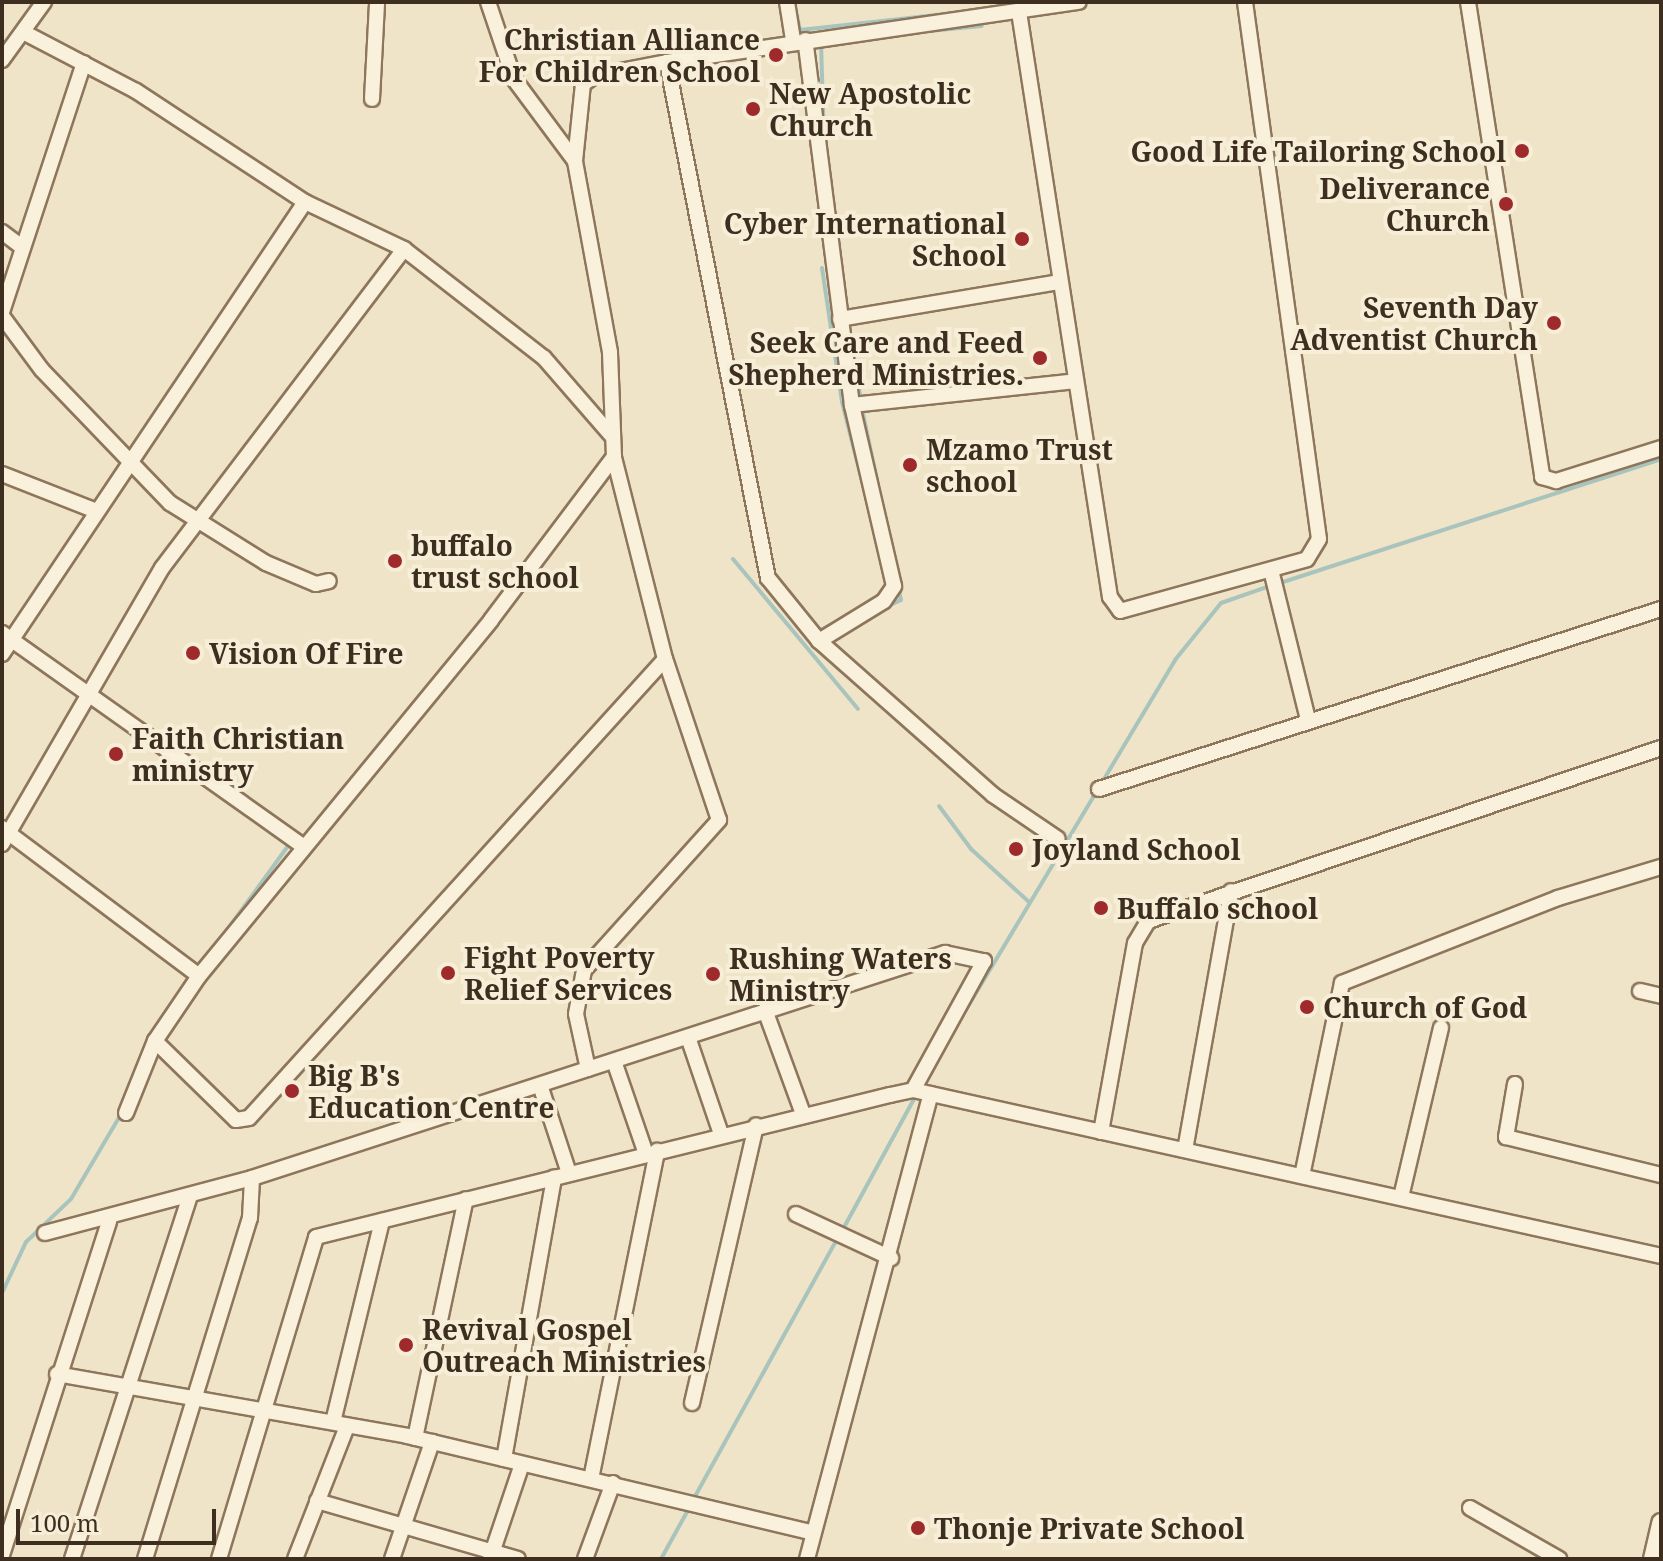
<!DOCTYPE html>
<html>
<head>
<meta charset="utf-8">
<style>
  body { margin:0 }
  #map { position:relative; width:1663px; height:1561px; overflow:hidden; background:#f0e4c8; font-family:"Noto Serif",serif }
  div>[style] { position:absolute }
  .stream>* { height:4px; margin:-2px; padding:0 2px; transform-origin:2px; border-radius:2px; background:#a9c4bc }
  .roads { filter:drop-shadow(2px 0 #8d765c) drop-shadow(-2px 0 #8d765c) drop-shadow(0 2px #8d765c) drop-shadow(0 -2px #8d765c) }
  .minor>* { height:14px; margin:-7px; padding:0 7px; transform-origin:7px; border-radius:7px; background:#faf1dc }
  .secondary>* { height:18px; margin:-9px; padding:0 9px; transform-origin:9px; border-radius:9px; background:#faf1dc }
  .dots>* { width:22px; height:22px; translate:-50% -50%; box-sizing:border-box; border:4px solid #f7eed8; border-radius:50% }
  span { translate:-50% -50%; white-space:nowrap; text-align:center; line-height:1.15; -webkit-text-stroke:8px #f7eed8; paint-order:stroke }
  .poi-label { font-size:28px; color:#3d2e20; font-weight:700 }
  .right { translate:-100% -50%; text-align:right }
  .left { translate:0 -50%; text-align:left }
  .frame { position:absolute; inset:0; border:4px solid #3d2e20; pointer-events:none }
  .scale { position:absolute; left:16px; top:1509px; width:200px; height:36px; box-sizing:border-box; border:4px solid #3d2e20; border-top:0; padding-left:10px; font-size:24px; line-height:28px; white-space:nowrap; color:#3d2e20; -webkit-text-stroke:6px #f7eed8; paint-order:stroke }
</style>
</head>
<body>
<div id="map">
  <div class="stream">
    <div style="left:1008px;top:2px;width:1px;rotate:90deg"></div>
    <div style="left:795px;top:8px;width:23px;rotate:77deg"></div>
    <div style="left:800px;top:30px;width:199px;rotate:-6.3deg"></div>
    <div style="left:998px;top:8px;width:7px;rotate:-56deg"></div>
    <div style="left:929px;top:31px;width:53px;rotate:-5.4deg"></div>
    <div style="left:821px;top:43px;width:94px;rotate:88.2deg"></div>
    <div style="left:822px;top:268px;width:135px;rotate:81.5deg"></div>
    <div style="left:842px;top:402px;width:138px;rotate:75.8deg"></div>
    <div style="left:851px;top:340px;width:62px;rotate:80.7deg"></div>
    <div style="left:862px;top:409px;width:78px;rotate:78.1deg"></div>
    <div style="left:733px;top:559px;width:195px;rotate:50.2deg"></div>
    <div style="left:1280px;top:583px;width:401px;rotate:-18deg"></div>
    <div style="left:888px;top:606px;width:14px;rotate:-25deg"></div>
    <div style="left:901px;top:600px;width:13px;rotate:-103deg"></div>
    <div style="left:817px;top:632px;width:24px;rotate:-28deg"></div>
    <div style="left:939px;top:806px;width:54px;rotate:53.3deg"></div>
    <div style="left:971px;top:849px;width:79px;rotate:42.4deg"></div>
    <div style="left:219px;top:941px;width:122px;rotate:-54deg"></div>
    <div style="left:955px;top:1028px;width:429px;rotate:-59.1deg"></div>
    <div style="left:1175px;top:660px;width:73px;rotate:-51.1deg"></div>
    <div style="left:1221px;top:603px;width:49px;rotate:-19.2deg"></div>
    <div style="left:151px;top:1035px;width:51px;rotate:-55.4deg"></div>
    <div style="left:131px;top:1083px;width:39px;rotate:-67deg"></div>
    <div style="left:842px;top:1231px;width:153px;rotate:-61.4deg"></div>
    <div style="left:2px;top:1293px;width:56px;rotate:-64.8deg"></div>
    <div style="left:26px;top:1242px;width:62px;rotate:-43.7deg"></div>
    <div style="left:71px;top:1199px;width:99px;rotate:-59.5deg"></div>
    <div style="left:693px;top:1500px;width:298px;rotate:-61.1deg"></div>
    <div style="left:661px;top:1559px;width:56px;rotate:-61.1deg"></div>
  </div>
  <div class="roads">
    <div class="minor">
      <div style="left:488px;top:2px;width:81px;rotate:71.3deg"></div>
      <div style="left:514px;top:79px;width:102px;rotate:53.4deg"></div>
      <div style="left:787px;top:2px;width:39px;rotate:81deg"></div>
      <div style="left:1468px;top:2px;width:481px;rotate:81.1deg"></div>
      <div style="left:1542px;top:477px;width:15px;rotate:16deg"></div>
      <div style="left:1556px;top:481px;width:110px;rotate:-17.4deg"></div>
      <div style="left:1019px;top:12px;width:592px;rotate:81.16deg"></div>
      <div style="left:1110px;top:597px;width:17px;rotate:54deg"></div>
      <div style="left:1120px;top:611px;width:194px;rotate:-15.5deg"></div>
      <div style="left:1307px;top:559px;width:23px;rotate:-59deg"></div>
      <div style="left:1319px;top:539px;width:542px;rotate:-97.85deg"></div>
      <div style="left:25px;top:33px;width:125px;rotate:27.6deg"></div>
      <div style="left:136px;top:91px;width:202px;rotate:33.3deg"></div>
      <div style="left:305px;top:202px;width:110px;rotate:25.4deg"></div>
      <div style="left:404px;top:249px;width:177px;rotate:37.9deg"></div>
      <div style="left:544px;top:358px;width:101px;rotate:49deg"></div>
      <div style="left:2px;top:60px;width:72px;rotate:-54.1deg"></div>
      <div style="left:667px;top:62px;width:526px;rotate:78.93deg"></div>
      <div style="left:768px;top:578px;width:81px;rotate:51deg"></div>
      <div style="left:819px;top:641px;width:76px;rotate:-31.6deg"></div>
      <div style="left:884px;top:601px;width:18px;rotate:-56deg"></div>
      <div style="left:894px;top:586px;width:186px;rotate:-103.1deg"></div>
      <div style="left:852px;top:405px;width:368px;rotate:-97.3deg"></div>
      <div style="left:372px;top:99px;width:97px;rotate:-87deg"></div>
      <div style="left:2px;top:232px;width:26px;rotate:37deg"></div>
      <div style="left:2px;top:312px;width:262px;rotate:-71.8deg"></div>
      <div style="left:2px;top:316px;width:67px;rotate:53.5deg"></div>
      <div style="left:42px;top:370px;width:185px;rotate:46.1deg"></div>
      <div style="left:170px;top:503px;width:113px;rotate:32deg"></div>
      <div style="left:266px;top:563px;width:54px;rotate:22.8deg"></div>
      <div style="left:316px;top:584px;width:13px;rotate:-13deg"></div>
      <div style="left:840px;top:319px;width:222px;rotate:-9.6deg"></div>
      <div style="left:852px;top:405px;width:225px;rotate:-6.1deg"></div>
      <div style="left:2px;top:474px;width:99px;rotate:21.4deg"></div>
      <div style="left:1271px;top:570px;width:154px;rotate:76.1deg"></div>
      <div style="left:2px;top:633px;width:365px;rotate:35.3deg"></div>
      <div style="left:819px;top:641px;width:232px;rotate:41.5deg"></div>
      <div style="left:993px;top:795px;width:78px;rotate:34.1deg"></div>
      <div style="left:2px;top:654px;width:544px;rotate:-56.16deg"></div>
      <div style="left:1099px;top:789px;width:590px;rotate:-17.76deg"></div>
      <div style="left:2px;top:828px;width:246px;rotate:36.9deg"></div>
      <div style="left:2px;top:844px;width:319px;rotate:-59.9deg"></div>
      <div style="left:162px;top:568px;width:400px;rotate:-52.8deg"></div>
      <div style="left:1640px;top:991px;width:22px;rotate:13deg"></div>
      <div style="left:765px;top:1010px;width:111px;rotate:69.9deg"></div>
      <div style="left:688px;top:1037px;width:102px;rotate:71.2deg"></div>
      <div style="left:155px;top:1041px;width:113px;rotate:44.3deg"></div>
      <div style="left:236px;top:1120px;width:13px;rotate:-9deg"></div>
      <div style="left:249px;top:1118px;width:619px;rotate:-47.81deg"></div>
      <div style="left:614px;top:1061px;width:98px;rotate:71deg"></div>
      <div style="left:588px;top:1069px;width:56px;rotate:-102.3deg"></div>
      <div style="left:576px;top:1014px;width:45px;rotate:-79.7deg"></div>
      <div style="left:584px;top:970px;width:202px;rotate:-48deg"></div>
      <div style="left:719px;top:820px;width:170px;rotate:-108.5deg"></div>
      <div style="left:665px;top:659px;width:208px;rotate:-104.2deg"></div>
      <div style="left:1515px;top:1084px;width:54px;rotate:99.6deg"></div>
      <div style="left:1506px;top:1137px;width:160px;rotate:13.8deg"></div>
      <div style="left:540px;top:1085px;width:93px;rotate:71.8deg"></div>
      <div style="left:126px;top:1113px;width:78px;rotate:-68.1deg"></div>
      <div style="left:155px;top:1041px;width:78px;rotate:-55.9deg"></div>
      <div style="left:199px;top:976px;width:460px;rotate:-50.6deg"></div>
      <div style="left:491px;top:620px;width:204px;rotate:-53deg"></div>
      <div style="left:614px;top:457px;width:105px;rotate:-92.2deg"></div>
      <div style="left:610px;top:352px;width:194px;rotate:-100.4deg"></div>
      <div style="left:575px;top:161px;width:77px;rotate:-84.1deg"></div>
      <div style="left:583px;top:84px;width:14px;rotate:-36deg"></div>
      <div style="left:594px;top:76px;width:74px;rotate:-10.9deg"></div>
      <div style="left:667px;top:62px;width:416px;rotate:-8.3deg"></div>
      <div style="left:1101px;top:1132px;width:192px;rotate:-79.8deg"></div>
      <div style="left:1135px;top:943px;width:26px;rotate:-59deg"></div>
      <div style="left:1148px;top:921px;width:541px;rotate:-18.64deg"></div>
      <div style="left:1185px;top:1150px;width:263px;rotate:-79.9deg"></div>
      <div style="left:1302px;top:1176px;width:197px;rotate:-78.3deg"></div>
      <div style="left:1342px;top:983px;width:232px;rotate:-21.5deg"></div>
      <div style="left:1558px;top:898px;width:108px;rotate:-16.8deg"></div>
      <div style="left:1401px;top:1197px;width:174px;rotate:-76.7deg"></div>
      <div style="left:796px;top:1214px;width:105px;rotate:24.9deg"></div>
      <div style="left:45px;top:1233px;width:214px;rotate:-14.9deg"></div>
      <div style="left:252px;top:1178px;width:729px;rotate:-17.99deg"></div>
      <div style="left:945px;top:953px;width:40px;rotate:12deg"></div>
      <div style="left:984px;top:961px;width:147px;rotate:118.8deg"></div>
      <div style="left:57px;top:1374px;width:355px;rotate:10deg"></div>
      <div style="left:407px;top:1436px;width:417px;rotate:13.4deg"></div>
      <div style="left:692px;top:1403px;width:285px;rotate:-77deg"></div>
      <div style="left:333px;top:1422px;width:207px;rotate:-76.3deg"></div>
      <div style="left:415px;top:1438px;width:244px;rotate:-78deg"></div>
      <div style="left:504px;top:1459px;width:286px;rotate:-79.9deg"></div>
      <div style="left:591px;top:1479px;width:335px;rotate:-78.6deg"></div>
      <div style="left:317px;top:1501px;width:209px;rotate:16.1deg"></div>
      <div style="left:1470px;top:1508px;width:103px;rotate:29.8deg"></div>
      <div style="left:2px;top:1555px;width:351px;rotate:-72.2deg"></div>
      <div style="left:72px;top:1559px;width:382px;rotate:-72deg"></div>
      <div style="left:145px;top:1559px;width:357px;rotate:-72.9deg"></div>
      <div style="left:250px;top:1218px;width:40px;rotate:-87.1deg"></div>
      <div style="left:219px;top:1559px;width:336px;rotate:-73.2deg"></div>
      <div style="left:316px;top:1237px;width:591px;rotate:-13.9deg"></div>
      <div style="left:890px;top:1095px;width:24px;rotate:-12deg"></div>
      <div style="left:913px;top:1090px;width:766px;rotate:12.51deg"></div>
      <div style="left:295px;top:1559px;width:143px;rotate:-68.6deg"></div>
      <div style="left:392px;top:1559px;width:124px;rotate:-71.1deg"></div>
      <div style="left:490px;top:1559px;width:100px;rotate:-71.4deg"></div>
      <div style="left:585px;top:1559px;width:81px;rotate:-69.8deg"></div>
      <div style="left:807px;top:1559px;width:481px;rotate:-75.1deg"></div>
    </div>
    <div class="secondary">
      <div style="left:1653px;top:1559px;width:37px;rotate:-77deg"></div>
    </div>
  </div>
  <div class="dots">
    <div style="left:776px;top:55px;background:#9e2a2b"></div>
    <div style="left:753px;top:109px;background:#9e2a2b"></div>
    <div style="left:1522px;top:151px;background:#9e2a2b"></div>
    <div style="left:1506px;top:204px;background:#9e2a2b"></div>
    <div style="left:1022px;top:239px;background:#9e2a2b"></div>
    <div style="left:1554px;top:323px;background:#9e2a2b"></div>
    <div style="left:1040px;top:358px;background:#9e2a2b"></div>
    <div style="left:910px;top:465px;background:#9e2a2b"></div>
    <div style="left:395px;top:561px;background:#9e2a2b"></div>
    <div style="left:193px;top:653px;background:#9e2a2b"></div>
    <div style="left:116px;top:754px;background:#9e2a2b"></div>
    <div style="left:1016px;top:849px;background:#9e2a2b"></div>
    <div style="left:1101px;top:908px;background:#9e2a2b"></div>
    <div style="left:448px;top:973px;background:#9e2a2b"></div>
    <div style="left:713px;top:974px;background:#9e2a2b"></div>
    <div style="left:1307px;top:1007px;background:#9e2a2b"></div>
    <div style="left:292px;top:1091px;background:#9e2a2b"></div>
    <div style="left:406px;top:1345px;background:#9e2a2b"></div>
    <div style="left:918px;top:1528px;background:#9e2a2b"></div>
  </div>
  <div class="poi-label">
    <span class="right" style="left:760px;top:55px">Christian Alliance<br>For Children School</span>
    <span class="left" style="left:769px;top:109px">New Apostolic<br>Church</span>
    <span class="right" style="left:1506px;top:151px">Good Life Tailoring School</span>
    <span class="right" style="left:1490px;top:204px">Deliverance<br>Church</span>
    <span class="right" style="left:1006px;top:239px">Cyber International<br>School</span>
    <span class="right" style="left:1538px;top:323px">Seventh Day<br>Adventist Church</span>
    <span class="right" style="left:1024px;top:358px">Seek Care and Feed<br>Shepherd Ministries.</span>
    <span class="left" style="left:926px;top:465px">Mzamo Trust<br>school</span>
    <span class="left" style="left:411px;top:561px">buffalo<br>trust school</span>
    <span class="left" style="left:209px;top:653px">Vision Of Fire</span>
    <span class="left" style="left:132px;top:754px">Faith Christian<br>ministry</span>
    <span class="left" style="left:1032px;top:849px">Joyland School</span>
    <span class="left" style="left:1117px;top:908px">Buffalo school</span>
    <span class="left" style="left:464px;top:973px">Fight Poverty<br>Relief Services</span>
    <span class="left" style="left:729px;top:974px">Rushing Waters<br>Ministry</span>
    <span class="left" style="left:1323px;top:1007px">Church of God</span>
    <span class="left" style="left:308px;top:1091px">Big B's<br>Education Centre</span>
    <span class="left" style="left:422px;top:1345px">Revival Gospel<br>Outreach Ministries</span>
    <span class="left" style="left:934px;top:1528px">Thonje Private School</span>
  </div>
  <div class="frame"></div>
  <div class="scale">100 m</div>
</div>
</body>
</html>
